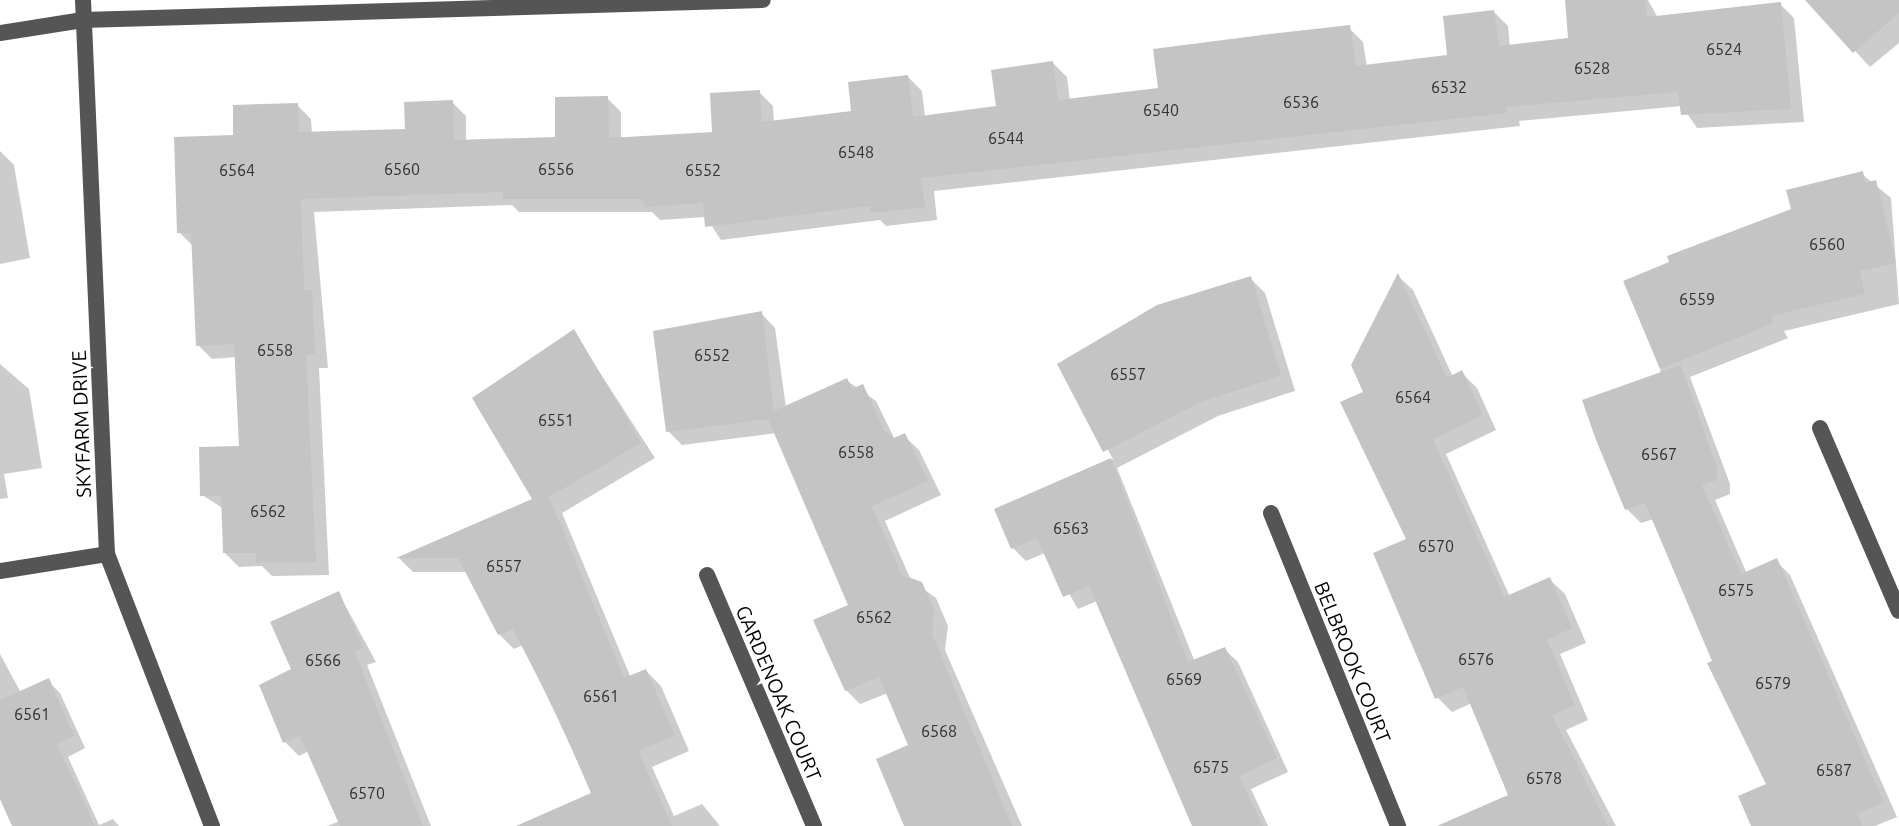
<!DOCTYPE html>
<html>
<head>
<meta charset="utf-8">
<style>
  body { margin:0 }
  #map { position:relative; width:1899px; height:826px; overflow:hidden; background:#fff; font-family:Ubuntu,sans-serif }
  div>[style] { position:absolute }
  .shadow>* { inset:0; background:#0003 }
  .building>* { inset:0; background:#c4c4c4 }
  .street>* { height:16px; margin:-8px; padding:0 8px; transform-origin:8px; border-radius:8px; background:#555 }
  span { translate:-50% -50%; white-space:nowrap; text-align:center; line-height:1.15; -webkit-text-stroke:7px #fff; paint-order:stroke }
  .number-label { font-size:16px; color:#313131 }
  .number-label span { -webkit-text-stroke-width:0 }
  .street-label { font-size:20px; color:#000 }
</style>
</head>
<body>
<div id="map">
  <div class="shadow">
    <div style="clip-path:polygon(1591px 0,1648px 0,1658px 18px,1780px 4px,1794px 18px,1804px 122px,1697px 128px,1682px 106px,1519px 121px,1520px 126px,934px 191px,937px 220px,886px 226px,880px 220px,721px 240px,706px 217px,660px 220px,652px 212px,519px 212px,512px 205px,314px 212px,328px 368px,319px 368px,329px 575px,272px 576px,262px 566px,239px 567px,225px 553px,224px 509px,202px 495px,241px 448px,237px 357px,212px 359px,198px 345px,194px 247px,179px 232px,235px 137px,297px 105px,311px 119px,312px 134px,407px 131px,452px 102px,466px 116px,466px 142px,557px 139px,607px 98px,621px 112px,621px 139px,715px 134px,759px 92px,773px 106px,774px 123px,853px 113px,908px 77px,922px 91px,925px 117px,999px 107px,1053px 63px,1067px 77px,1070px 101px,1161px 90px,1349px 28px,1363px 42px,1367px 67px,1449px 57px,1494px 12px,1508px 26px,1510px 47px,1571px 40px)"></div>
    <div style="clip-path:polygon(1808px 0,1899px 0,1899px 43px,1870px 67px)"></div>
    <div style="clip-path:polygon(0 151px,14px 165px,30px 258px,0 264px)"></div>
    <div style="clip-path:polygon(1862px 174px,1891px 198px,1899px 304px,1784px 331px,1788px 338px,1690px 377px,1730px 484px,1730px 494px,1715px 500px,1747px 574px,1776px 561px,1790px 575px,1897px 817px,1875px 826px,1755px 826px,1768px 785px,1654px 519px,1641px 523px,1627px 509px,1661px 368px,1793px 210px)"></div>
    <div style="clip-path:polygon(1399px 277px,1413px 290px,1453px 377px,1462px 373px,1477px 388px,1496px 430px,1446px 454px,1510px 597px,1550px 580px,1565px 594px,1586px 643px,1560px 654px,1588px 720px,1566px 730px,1616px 826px,1494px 826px,1511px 796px,1472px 703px,1452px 712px,1437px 697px,1409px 540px,1366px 392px)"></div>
    <div style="clip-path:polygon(1250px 278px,1265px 293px,1295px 391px,1218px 416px,1117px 468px,1195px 662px,1224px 649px,1238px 662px,1288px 772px,1251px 789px,1268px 826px,1196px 826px,1097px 601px,1078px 609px,1045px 553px,1026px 561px,1013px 548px,997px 510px,1113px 459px,1060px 365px)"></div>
    <div style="clip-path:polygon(761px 313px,775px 328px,786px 408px,846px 380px,876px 401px,895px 440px,904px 436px,919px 450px,941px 495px,885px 521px,911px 580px,936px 598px,948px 626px,945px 650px,1022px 826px,913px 826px,910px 746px,888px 693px,860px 704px,846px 690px,851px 606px,777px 433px,682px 445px,668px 431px)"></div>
    <div style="clip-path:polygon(573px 331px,655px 458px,562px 513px,631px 678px,646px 671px,661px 686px,689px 751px,652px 767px,674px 816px,702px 804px,720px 826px,583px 826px,593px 794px,523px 645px,514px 649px,499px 634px,468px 572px,413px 572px,399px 558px,535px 500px)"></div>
    <div style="clip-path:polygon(0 364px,29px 389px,42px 468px,4px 474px,8px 498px,0 499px)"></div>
    <div style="clip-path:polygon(339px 594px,376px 662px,367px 665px,431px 826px,327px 826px,340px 821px,309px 751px,299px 756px,285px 742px,293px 670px)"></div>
    <div style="clip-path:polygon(0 654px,21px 693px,48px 681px,60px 693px,85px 748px,68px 757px,99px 825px,113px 819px,119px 826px,15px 826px,0 794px)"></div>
  </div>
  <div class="building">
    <div style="clip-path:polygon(1565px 0,1645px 0,1647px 17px,1781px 2px,1791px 109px,1681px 115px,1678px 92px,1506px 107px,1507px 113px,921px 178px,925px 207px,870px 213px,870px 206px,705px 227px,703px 203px,644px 207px,643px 199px,503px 199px,503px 192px,301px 199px,304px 290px,312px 290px,315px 354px,306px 355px,316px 562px,256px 563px,256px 553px,223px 553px,221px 496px,200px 496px,199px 447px,239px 446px,234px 344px,196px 346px,191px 233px,177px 233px,174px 137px,233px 135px,233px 105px,298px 103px,299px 132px,405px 129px,404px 102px,453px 100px,454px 140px,555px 137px,555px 97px,608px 96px,609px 138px,712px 132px,710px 93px,760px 90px,762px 122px,851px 111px,848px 82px,908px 75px,913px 117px,996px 106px,991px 70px,1053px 61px,1058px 100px,1158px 88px,1153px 49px,1270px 34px,1350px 25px,1356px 66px,1447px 55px,1443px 16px,1494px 10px,1499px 46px,1568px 38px)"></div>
    <div style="clip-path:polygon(1805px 0,1899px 0,1899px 13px,1853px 53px)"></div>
    <div style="clip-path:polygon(1863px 171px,1865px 183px,1876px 180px,1896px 263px,1860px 271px,1865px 294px,1771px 316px,1774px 323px,1660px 369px,1623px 281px,1669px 262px,1667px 256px,1791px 209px,1786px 190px)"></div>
    <div style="clip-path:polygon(1398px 273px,1447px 378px,1462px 370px,1483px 415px,1433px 439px,1504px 597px,1550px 577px,1572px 628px,1547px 640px,1575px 705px,1552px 715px,1608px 826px,1437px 826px,1508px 795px,1463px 687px,1435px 699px,1373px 553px,1406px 539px,1340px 402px,1363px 392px,1351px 365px)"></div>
    <div style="clip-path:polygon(1251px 276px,1281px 376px,1203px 401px,1103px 452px,1057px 364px,1157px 305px)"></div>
    <div style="clip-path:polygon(762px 311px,774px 411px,847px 378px,852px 389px,863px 384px,884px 430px,894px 438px,905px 433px,928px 481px,872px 506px,902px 575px,922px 582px,934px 610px,932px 634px,1012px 826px,904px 826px,876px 759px,908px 745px,879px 677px,845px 691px,813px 620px,848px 605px,768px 419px,666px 432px,653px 331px)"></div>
    <div style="clip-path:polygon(574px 329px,641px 443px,549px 497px,624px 678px,646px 669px,675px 736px,638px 751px,672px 826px,516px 826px,591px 793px,557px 715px,513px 629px,498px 635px,458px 558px,396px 558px,532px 499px,472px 398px)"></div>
    <div style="clip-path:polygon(1681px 365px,1717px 468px,1717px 480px,1702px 485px,1741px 574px,1777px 558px,1884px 803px,1857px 814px,1862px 826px,1751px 826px,1738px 796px,1766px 784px,1707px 663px,1712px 661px,1645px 503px,1625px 510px,1596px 440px,1582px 400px)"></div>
    <div style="clip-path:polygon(1111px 458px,1188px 662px,1225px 647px,1277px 758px,1239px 776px,1263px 826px,1192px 826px,1089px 586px,1063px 597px,1037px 538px,1011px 549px,994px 509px)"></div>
    <div style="clip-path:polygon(339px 591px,363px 648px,355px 652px,423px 826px,340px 826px,300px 736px,283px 743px,259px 685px,291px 669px,270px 622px)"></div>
    <div style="clip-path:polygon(49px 678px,74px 736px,57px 744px,95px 826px,12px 826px,0 799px,0 700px)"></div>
  </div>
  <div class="street">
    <div style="left:83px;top:0;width:555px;rotate:87.52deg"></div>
    <div style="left:107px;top:554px;width:292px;rotate:68.9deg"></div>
    <div style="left:0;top:33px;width:84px;rotate:-8.9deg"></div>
    <div style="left:83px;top:20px;width:680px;rotate:-1.68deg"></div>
    <div style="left:1820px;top:428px;width:199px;rotate:66.7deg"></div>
    <div style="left:1271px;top:513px;width:338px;rotate:67.9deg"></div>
    <div style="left:0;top:571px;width:108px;rotate:-9deg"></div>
    <div style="left:707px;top:575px;width:273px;rotate:66.9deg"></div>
  </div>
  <div class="number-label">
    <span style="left:1724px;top:49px">6524</span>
    <span style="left:1592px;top:68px">6528</span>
    <span style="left:1449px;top:87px">6532</span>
    <span style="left:1301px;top:102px">6536</span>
    <span style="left:1161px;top:110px">6540</span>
    <span style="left:1006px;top:138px">6544</span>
    <span style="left:856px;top:152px">6548</span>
    <span style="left:402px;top:169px">6560</span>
    <span style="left:556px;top:169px">6556</span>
    <span style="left:237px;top:170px">6564</span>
    <span style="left:703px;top:170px">6552</span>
    <span style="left:1827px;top:244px">6560</span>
    <span style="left:1697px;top:299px">6559</span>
    <span style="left:275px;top:350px">6558</span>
    <span style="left:712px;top:355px">6552</span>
    <span style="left:1128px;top:374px">6557</span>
    <span style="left:1413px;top:397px">6564</span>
    <span style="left:556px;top:420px">6551</span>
    <span style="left:856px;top:452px">6558</span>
    <span style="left:1659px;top:454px">6567</span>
    <span style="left:268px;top:511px">6562</span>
    <span style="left:1071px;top:528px">6563</span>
    <span style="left:1436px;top:546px">6570</span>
    <span style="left:504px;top:566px">6557</span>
    <span style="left:1736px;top:590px">6575</span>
    <span style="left:874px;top:617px">6562</span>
    <span style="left:1476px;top:659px">6576</span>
    <span style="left:323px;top:660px">6566</span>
    <span style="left:1184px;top:679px">6569</span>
    <span style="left:1773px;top:683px">6579</span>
    <span style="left:601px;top:696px">6561</span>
    <span style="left:32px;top:714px">6561</span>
    <span style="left:939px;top:731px">6568</span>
    <span style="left:1211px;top:767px">6575</span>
    <span style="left:1834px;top:770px">6587</span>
    <span style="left:1544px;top:778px">6578</span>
    <span style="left:367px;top:793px">6570</span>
  </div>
  <div class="street-label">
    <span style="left:81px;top:424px;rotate:-92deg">SKYFARM DRIVE</span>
    <span style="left:1353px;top:662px;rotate:68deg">BELBROOK COURT</span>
    <span style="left:779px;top:693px;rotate:67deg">GARDENOAK COURT</span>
  </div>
</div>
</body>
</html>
